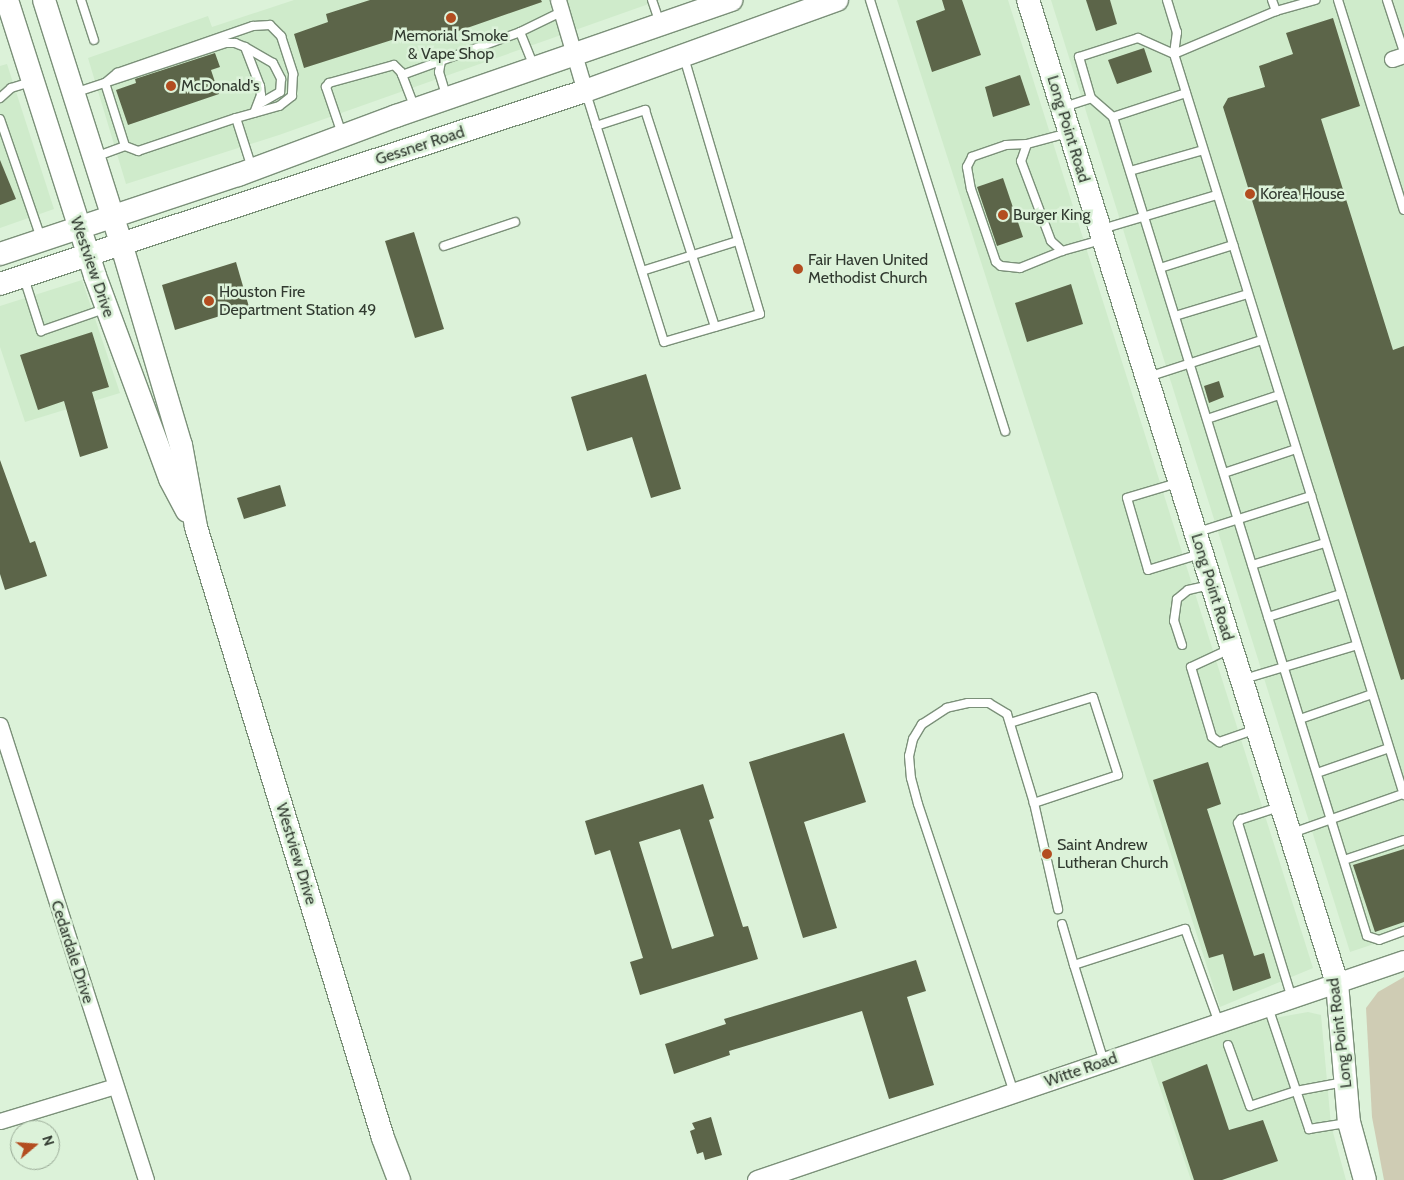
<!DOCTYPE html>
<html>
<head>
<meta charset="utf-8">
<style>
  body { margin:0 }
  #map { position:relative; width:1404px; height:1180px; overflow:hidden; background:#dcf2d9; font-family:Cabin,sans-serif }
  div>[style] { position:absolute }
  .built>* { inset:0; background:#cfebcb }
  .green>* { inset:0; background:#cfccb4 }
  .building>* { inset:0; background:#5c6549 }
  .roads { filter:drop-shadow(1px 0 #7b9079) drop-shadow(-1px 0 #7b9079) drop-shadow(0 1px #7b9079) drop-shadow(0 -1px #7b9079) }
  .service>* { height:8px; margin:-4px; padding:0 4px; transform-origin:4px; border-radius:4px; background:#fff }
  .minor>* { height:15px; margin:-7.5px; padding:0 7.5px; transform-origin:7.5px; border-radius:7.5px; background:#fff }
  .tertiary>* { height:19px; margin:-9.5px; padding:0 9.5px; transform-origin:9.5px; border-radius:9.5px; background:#fff }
  .secondary>* { height:22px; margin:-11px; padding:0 11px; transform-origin:11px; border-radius:11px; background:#fff }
  .dots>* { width:14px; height:14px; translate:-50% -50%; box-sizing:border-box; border:2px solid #dcf2d9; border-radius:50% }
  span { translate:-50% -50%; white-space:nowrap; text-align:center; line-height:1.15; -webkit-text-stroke:5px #dcf2d9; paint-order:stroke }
  .poi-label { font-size:16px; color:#313a30 }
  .left { translate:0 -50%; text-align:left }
  .street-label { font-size:16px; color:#313a30 }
  .north { position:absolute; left:10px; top:1120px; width:50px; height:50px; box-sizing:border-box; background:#dcf2d9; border:1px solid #98a895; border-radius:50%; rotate:72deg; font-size:14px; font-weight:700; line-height:20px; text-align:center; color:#313a30 }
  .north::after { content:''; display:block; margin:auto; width:18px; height:22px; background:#b34d20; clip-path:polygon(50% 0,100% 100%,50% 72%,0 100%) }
</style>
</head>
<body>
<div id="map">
  <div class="built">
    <div style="clip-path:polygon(294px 0,660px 0,279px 135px,126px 184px,88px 58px,208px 16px,212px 27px)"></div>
    <div style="clip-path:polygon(897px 0,1008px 0,1313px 968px,1220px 1007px)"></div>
    <div style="clip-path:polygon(1051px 0,1404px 0,1404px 934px,1350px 952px)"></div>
    <div style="clip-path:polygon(7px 64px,54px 209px,0 228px,0 66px)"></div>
    <div style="clip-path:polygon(82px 280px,120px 393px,25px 422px,0 347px,0 306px)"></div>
    <div style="clip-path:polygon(1308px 1012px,1321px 1015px,1331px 1125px,1346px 1180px,1191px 1180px,1150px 1058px,1246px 1023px)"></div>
  </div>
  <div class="green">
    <div style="clip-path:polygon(1404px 977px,1404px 1180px,1384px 1180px,1372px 1117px,1366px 1008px,1378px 992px)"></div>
  </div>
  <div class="building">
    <div style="clip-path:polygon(370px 0,541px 0,542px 2px,424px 43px,420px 31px,304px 68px,294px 34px,328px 22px,326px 14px)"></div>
    <div style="clip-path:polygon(942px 0,962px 0,981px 55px,932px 72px,916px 21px,945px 10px)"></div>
    <div style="clip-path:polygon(1086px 0,1110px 0,1117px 24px,1096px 31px)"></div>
    <div style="clip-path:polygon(1333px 18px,1360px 106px,1321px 119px,1393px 350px,1404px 346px,1404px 679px,1401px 680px,1223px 107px,1228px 98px,1265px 87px,1259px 66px,1293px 54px,1286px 33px)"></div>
    <div style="clip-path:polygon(1144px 48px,1152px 72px,1117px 84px,1108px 60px)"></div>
    <div style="clip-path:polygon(215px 53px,220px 67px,211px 70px,219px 94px,128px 125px,116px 90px,136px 83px,135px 79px)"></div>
    <div style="clip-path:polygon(1020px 75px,1030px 105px,993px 117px,985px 87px)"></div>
    <div style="clip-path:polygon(0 160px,16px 199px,0 205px)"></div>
    <div style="clip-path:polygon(1003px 178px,1023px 237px,997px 246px,977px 187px)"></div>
    <div style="clip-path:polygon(414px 232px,444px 329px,415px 338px,385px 241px)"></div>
    <div style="clip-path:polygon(236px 262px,249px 307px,175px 330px,162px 285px)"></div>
    <div style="clip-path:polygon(1071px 284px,1083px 324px,1027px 342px,1015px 303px)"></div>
    <div style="clip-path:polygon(92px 332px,109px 387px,92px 392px,108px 448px,80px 457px,64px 401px,38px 410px,20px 355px)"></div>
    <div style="clip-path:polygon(646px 374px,681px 489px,651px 498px,632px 437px,587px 451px,571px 397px)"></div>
    <div style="clip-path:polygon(1219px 381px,1224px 397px,1209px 403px,1204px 386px)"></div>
    <div style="clip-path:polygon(0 460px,30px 543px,35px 541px,47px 576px,5px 590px,0 574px)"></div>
    <div style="clip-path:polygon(280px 485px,286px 506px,244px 519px,237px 498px)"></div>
    <div style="clip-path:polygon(844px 733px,866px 802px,804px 822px,837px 928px,803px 938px,749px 762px)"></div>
    <div style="clip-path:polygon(1208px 762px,1221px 804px,1207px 809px,1254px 956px,1264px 953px,1271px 978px,1233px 991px,1223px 954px,1209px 958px,1153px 780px)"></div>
    <div style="clip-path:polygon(evenodd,703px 784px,714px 818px,709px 820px,743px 927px,748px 926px,758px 959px,640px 995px,630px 962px,643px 958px,610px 850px,595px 855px,585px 821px,703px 784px,680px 829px,714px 936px,672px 949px,639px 842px,680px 829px)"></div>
    <div style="clip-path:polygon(1404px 849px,1404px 922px,1375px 932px,1353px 865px)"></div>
    <div style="clip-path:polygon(916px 960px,926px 991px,907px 997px,934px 1085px,889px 1099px,862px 1011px,729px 1051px,730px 1055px,674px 1074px,665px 1044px,726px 1024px,724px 1019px)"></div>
    <div style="clip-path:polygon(1207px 1064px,1229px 1130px,1263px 1120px,1278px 1161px,1222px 1180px,1194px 1180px,1162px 1082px)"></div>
    <div style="clip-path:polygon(711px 1117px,722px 1155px,705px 1160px,703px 1152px,697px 1154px,690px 1131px,695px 1129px,692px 1123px)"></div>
  </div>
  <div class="roads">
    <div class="service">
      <div style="left:81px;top:0;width:42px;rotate:72deg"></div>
      <div style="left:652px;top:0;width:24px;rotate:71deg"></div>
      <div style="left:870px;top:0;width:452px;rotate:72.6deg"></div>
      <div style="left:1167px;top:0;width:34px;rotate:73deg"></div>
      <div style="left:1177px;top:32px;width:22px;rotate:98deg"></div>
      <div style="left:1174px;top:54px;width:776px;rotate:72.76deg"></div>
      <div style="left:1272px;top:0;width:12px;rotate:70deg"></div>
      <div style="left:1338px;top:0;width:220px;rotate:72.6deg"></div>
      <div style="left:1387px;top:0;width:55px;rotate:71.9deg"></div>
      <div style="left:520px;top:32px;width:37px;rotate:68deg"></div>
      <div style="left:245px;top:47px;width:32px;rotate:30deg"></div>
      <div style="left:273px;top:63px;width:18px;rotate:63deg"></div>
      <div style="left:281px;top:79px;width:13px;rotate:94deg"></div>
      <div style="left:280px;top:92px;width:24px;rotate:150deg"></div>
      <div style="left:441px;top:61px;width:11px;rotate:100deg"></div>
      <div style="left:439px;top:72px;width:24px;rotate:73deg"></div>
      <div style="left:402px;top:75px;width:126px;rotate:-20deg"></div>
      <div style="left:520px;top:32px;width:46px;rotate:-26deg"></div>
      <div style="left:105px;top:83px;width:16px;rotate:-40deg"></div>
      <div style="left:117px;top:73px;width:144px;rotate:-19.1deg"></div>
      <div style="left:253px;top:26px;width:17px;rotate:-3deg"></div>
      <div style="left:270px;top:25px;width:16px;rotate:45deg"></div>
      <div style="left:281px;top:36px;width:40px;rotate:72deg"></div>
      <div style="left:293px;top:74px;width:22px;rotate:93deg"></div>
      <div style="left:292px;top:96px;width:16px;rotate:142deg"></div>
      <div style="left:279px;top:106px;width:45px;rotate:164.4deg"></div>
      <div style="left:105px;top:83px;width:66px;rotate:72.4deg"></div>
      <div style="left:74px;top:93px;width:160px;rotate:-18.2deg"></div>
      <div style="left:226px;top:43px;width:9px"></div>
      <div style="left:235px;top:43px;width:11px;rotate:22deg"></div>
      <div style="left:245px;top:47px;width:42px;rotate:69deg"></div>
      <div style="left:260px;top:86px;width:9px;rotate:84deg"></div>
      <div style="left:261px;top:95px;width:19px;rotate:111deg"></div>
      <div style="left:586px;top:93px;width:261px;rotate:72.6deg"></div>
      <div style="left:664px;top:342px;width:100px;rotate:-16.3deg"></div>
      <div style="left:760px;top:314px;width:267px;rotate:-106.5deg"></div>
      <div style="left:1186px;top:93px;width:77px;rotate:161.8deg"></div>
      <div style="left:1113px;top:117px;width:29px;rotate:-139deg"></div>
      <div style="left:1091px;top:98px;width:43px;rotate:-106.3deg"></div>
      <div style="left:1079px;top:57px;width:62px;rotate:-17.9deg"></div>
      <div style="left:1138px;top:38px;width:39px;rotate:24deg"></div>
      <div style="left:1174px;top:54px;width:111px;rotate:-22.9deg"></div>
      <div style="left:1276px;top:11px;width:41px;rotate:-15.8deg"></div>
      <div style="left:0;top:98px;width:15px;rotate:-42deg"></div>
      <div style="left:11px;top:88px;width:21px;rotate:-17deg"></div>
      <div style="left:1064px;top:107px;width:28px;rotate:-18deg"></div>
      <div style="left:1113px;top:117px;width:857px;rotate:72.77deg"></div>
      <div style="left:1367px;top:936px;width:13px;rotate:18deg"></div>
      <div style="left:1379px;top:940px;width:27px;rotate:-20deg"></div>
      <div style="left:0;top:119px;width:126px;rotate:71deg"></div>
      <div style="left:596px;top:126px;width:52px;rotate:-18.1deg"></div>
      <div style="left:645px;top:110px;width:228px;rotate:72.1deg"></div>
      <div style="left:1068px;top:133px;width:42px;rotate:165deg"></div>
      <div style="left:1027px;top:144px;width:18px;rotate:109deg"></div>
      <div style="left:1021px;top:161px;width:85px;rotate:69.4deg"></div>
      <div style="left:1051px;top:241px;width:15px;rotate:42deg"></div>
      <div style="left:1062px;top:251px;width:41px;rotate:-15.8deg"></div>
      <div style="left:342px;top:134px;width:50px;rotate:-108.8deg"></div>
      <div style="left:326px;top:87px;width:5px;rotate:-53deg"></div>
      <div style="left:329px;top:83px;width:67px;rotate:-15.5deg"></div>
      <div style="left:394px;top:65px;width:10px;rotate:45deg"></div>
      <div style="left:401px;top:72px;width:39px;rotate:69deg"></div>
      <div style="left:1027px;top:144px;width:21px;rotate:177deg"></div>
      <div style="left:1006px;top:145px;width:36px;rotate:161deg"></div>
      <div style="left:972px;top:157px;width:11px;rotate:117deg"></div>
      <div style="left:967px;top:167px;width:22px;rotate:80deg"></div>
      <div style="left:971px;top:189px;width:77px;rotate:71.1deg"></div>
      <div style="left:996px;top:262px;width:6px;rotate:39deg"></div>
      <div style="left:1001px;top:266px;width:19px;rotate:6deg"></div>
      <div style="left:1020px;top:268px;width:45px;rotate:-22deg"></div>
      <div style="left:95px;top:157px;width:32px;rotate:-20deg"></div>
      <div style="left:125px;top:146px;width:14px;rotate:21deg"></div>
      <div style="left:138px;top:151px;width:103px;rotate:-18.6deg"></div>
      <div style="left:236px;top:118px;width:52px;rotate:72.3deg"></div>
      <div style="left:1130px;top:171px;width:76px;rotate:-16deg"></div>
      <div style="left:1102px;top:229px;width:120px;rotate:-16.5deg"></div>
      <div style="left:444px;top:246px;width:75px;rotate:-18.7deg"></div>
      <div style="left:1160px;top:268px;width:77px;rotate:-17.5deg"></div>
      <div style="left:642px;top:271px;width:101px;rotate:-17.4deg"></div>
      <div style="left:24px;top:278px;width:56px;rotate:72.2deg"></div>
      <div style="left:41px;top:331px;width:67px;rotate:-19.2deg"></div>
      <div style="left:1175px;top:316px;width:76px;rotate:-16.8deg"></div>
      <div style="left:1148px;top:377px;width:120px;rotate:-18deg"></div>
      <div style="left:1207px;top:419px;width:76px;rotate:-18.4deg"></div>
      <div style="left:1224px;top:473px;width:76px;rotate:-18.4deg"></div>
      <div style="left:1177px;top:483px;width:52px;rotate:163.3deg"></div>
      <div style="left:1127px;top:498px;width:75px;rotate:73.7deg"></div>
      <div style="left:1148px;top:570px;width:54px;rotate:-17.1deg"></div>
      <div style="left:1198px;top:532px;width:119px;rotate:-17.7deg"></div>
      <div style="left:1252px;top:565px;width:76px;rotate:-16.8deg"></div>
      <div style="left:1268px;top:617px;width:77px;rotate:-17.5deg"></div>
      <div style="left:1182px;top:645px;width:25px;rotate:-108deg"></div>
      <div style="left:1174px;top:621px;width:22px;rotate:-82deg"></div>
      <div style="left:1177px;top:599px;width:14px;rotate:-39deg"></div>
      <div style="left:1188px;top:590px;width:22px;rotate:-13deg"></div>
      <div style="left:1230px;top:649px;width:43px;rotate:155.2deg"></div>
      <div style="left:1191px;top:667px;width:73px;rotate:73.3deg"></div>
      <div style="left:1212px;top:737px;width:9px;rotate:36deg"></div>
      <div style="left:1219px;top:742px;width:39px;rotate:-19deg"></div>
      <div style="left:1244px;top:679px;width:118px;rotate:-16.7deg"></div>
      <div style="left:1300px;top:719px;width:76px;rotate:-19.1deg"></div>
      <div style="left:1010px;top:723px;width:87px;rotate:-17.4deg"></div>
      <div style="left:1093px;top:697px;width:82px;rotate:72.2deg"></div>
      <div style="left:1118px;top:775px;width:89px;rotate:161.6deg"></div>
      <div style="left:1034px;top:803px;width:93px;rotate:-106.9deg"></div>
      <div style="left:1007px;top:714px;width:21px;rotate:-149deg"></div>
      <div style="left:989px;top:703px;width:21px;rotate:180deg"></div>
      <div style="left:968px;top:703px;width:22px;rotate:167deg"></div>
      <div style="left:947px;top:708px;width:30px;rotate:147deg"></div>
      <div style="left:922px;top:724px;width:17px;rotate:121deg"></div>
      <div style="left:913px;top:739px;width:17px;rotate:103deg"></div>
      <div style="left:909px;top:756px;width:22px;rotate:85deg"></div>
      <div style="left:911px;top:778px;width:27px;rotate:75deg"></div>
      <div style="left:918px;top:804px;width:305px;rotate:71.6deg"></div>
      <div style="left:1317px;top:773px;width:76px;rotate:-19.1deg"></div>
      <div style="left:1034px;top:803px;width:109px;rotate:77.2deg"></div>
      <div style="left:1279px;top:807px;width:40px;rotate:162deg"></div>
      <div style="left:1241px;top:819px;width:5px;rotate:127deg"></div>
      <div style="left:1238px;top:823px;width:183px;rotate:72.9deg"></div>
      <div style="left:1292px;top:833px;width:118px;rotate:-19.4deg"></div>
      <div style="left:1344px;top:860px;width:63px;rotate:-18.4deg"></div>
      <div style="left:1062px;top:924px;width:43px;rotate:73.7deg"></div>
      <div style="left:1268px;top:1007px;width:129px;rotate:71.4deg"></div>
      <div style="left:1309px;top:1129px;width:39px;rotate:-9deg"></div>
      <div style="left:1228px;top:1045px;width:65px;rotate:70.2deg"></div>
      <div style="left:1250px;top:1106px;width:48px;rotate:-18.1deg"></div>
      <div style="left:1296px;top:1091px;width:49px;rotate:-10.6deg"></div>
      <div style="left:1104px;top:1062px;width:102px;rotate:-107.2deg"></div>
      <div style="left:1074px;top:965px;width:117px;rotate:-18deg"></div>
      <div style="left:1185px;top:929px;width:100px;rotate:70.1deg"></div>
    </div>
    <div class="minor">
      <div style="left:558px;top:0;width:95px;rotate:73.5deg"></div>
      <div style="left:1392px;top:59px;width:13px;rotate:-18deg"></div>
      <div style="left:0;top:725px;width:478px;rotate:72.2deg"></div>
      <div style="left:0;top:1121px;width:120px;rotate:-16.9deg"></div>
    </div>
    <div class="tertiary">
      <div style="left:757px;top:1180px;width:683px;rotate:-18.78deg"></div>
    </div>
    <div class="secondary">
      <div style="left:7px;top:0;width:290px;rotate:72.3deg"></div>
      <div style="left:95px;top:276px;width:216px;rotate:69.7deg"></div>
      <div style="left:170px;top:479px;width:36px;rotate:62deg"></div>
      <div style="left:44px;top:0;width:255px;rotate:72.4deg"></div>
      <div style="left:121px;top:243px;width:211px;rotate:73.5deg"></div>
      <div style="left:181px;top:445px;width:83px;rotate:79.6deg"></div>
      <div style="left:196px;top:527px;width:639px;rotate:72.98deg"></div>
      <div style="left:383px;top:1138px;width:45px;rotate:69.1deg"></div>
      <div style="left:1028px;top:0;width:1030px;rotate:72.55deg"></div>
      <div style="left:1337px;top:983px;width:140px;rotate:85.1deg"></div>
      <div style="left:1349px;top:1122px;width:60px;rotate:74.6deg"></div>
      <div style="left:0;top:254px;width:251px;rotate:-18.4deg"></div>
      <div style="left:238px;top:175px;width:169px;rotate:-20.5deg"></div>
      <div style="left:396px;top:116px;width:355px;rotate:-19.1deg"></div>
      <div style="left:0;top:284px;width:616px;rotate:-18.26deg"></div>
      <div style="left:585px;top:91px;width:268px;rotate:-19.9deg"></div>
    </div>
  </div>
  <div class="dots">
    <div style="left:451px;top:18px;background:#b34d20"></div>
    <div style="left:171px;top:86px;background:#b34d20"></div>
    <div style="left:1250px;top:194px;background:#b34d20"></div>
    <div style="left:1003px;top:215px;background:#b34d20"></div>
    <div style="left:798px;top:269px;background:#b34d20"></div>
    <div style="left:209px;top:301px;background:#b34d20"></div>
    <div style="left:1047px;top:854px;background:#b34d20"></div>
  </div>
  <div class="poi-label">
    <span style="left:451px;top:45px">Memorial Smoke<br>&amp; Vape Shop</span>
    <span class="left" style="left:181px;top:86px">McDonald's</span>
    <span class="left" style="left:1260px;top:194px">Korea House</span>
    <span class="left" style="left:1013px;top:215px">Burger King</span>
    <span class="left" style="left:808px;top:269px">Fair Haven United<br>Methodist Church</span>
    <span class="left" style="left:219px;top:301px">Houston Fire<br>Department Station 49</span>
    <span class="left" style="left:1057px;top:854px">Saint Andrew<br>Lutheran Church</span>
  </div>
  <div class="street-label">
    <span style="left:1068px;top:129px;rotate:73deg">Long Point Road</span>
    <span style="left:420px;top:146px;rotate:-18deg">Gessner Road</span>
    <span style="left:92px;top:267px;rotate:71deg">Westview Drive</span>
    <span style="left:1212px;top:587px;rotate:73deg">Long Point Road</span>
    <span style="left:296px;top:854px;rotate:73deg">Westview Drive</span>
    <span style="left:72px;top:952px;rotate:72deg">Cedardale Drive</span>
    <span style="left:1340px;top:1033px;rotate:-97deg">Long Point Road</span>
    <span style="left:1081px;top:1070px;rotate:-19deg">Witte Road</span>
  </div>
  <div class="north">N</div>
</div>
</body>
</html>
